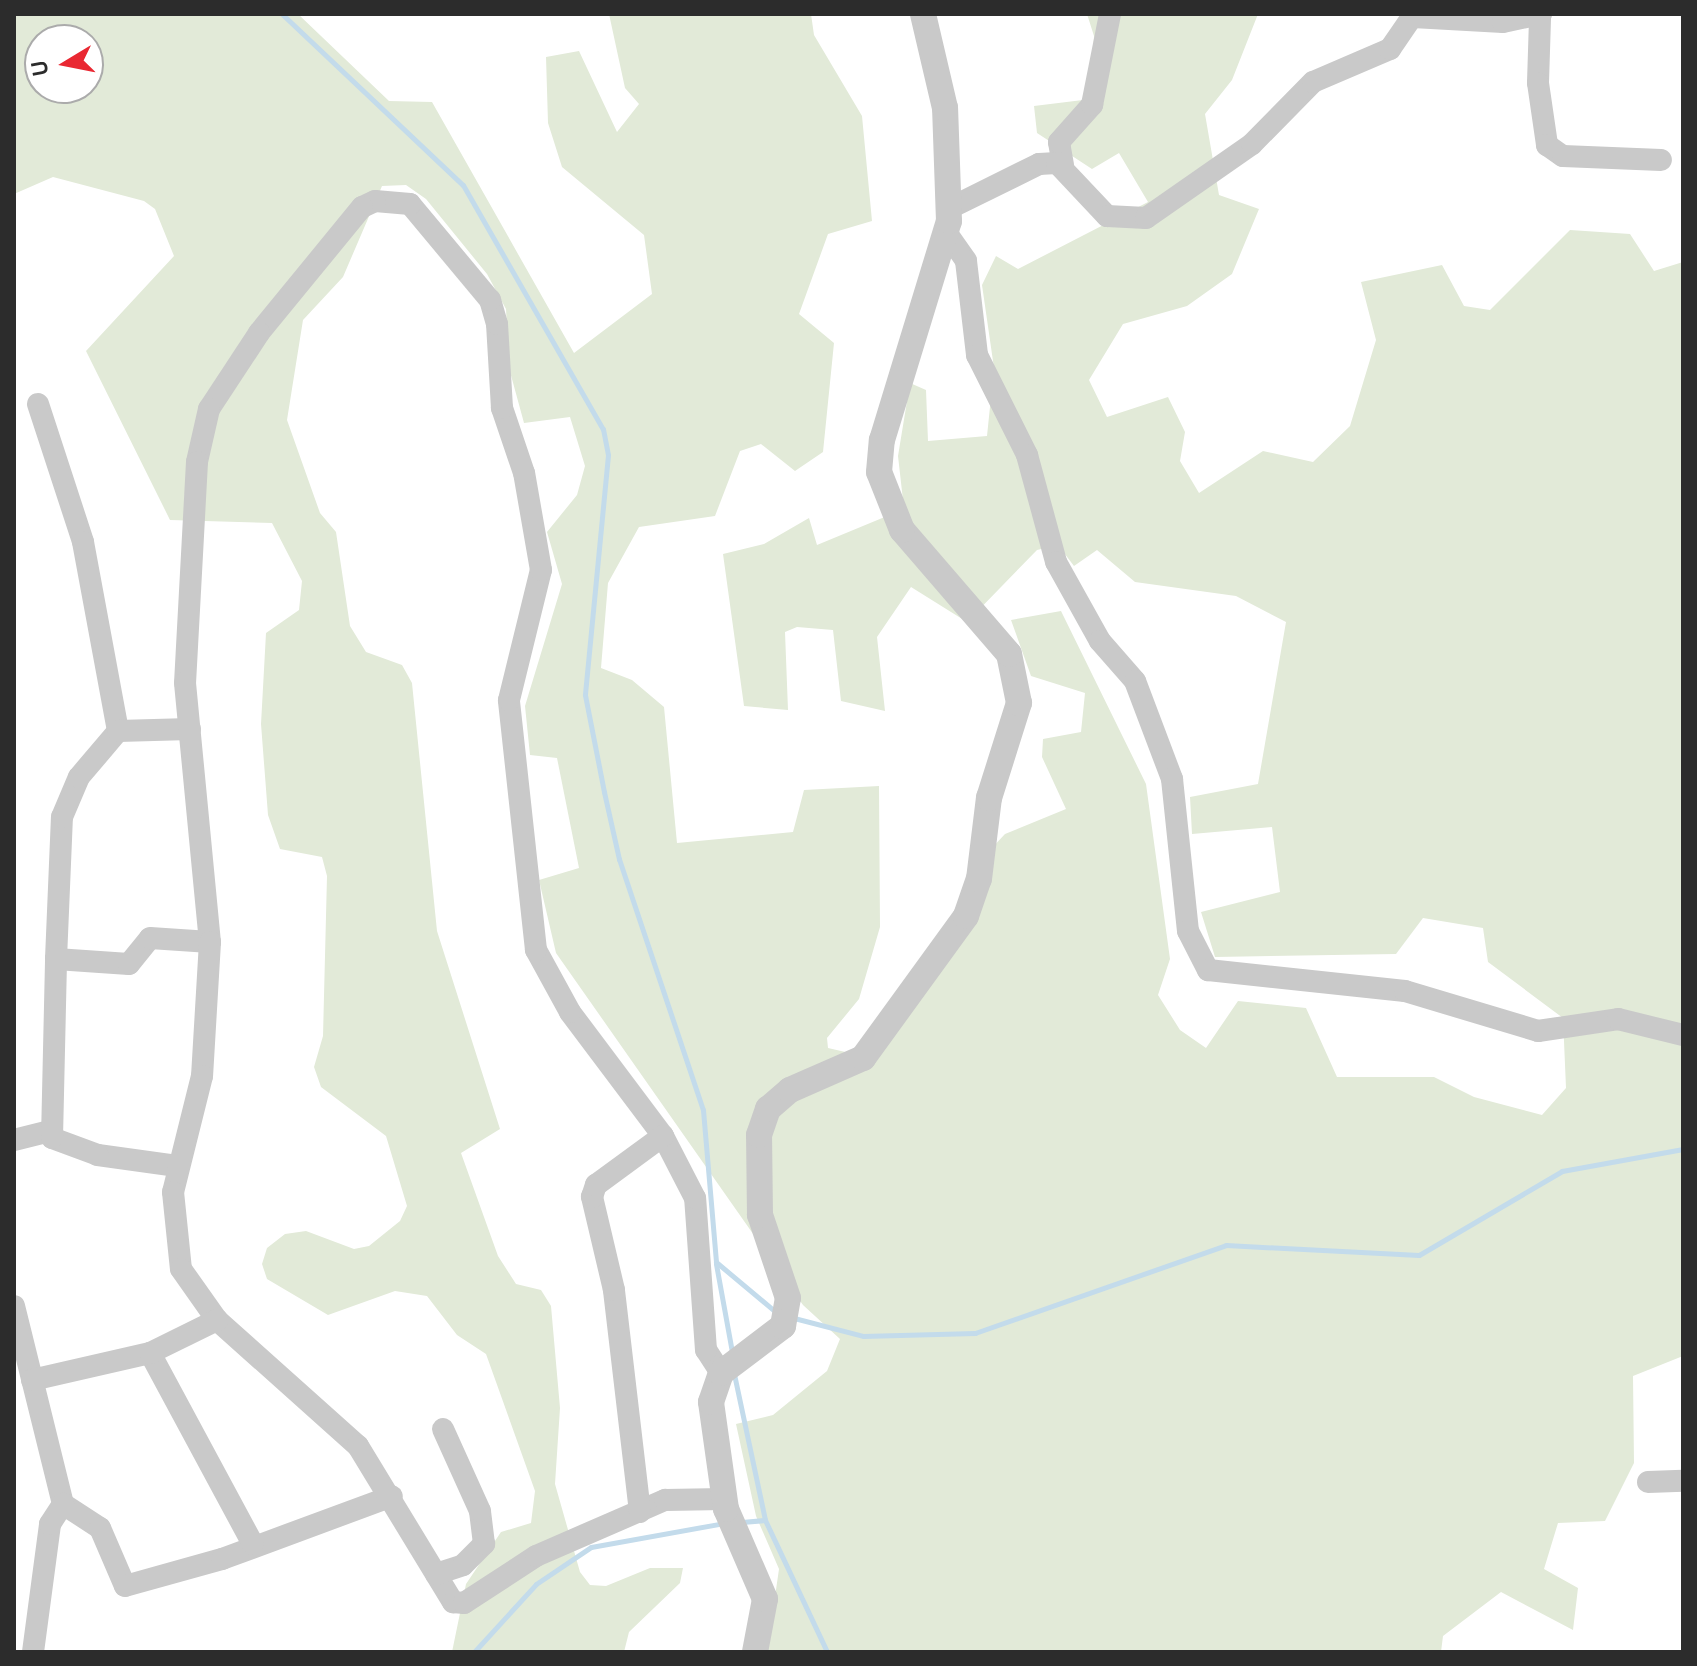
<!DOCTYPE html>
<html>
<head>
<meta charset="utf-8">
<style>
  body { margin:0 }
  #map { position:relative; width:1697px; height:1666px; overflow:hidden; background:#fff; font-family:Overpass,sans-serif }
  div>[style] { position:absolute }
  .green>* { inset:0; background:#e2ead8 }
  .stream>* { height:5px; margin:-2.5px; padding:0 2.5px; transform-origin:2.5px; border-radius:2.5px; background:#c3dbeb }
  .minor>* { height:22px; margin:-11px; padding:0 11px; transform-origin:11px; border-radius:11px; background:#c9c9c9 }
  .tertiary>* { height:26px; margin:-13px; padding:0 13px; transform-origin:13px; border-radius:13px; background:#c9c9c9 }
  span { translate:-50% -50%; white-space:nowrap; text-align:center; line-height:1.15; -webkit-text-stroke:8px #fff; paint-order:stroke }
  .frame { position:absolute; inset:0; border:16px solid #2c2c2c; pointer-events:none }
  .north { position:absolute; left:24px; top:24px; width:80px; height:80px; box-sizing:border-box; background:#fff; border:2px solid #ababab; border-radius:50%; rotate:260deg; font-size:22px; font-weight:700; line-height:32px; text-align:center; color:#2c2c2c }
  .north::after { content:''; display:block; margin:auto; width:28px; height:36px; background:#e92832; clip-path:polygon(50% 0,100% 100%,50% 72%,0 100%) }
</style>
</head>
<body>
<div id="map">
  <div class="green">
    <div style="clip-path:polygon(evenodd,14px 14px,298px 14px,389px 101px,432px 102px,574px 353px,652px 294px,644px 235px,562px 167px,548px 123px,546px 57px,579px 51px,617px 132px,639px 104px,625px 88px,609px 14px,811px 14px,814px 35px,862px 116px,872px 221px,828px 234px,799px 314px,834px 343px,823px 452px,795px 471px,761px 444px,740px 451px,715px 516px,639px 527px,608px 583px,601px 668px,632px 680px,664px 707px,677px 843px,793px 832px,804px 790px,879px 786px,880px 927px,859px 999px,827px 1038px,828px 1048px,854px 1054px,928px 977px,990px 850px,1005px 834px,1066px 809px,1042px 757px,1043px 739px,1081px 732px,1085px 693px,1031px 676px,1011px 620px,1061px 611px,1146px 784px,1170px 959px,1158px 995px,1180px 1030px,1206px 1048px,1238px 1001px,1306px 1008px,1337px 1077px,1434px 1077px,1474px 1097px,1542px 1115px,1566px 1088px,1563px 1018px,1488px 962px,1483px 928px,1423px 918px,1396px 954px,1215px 957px,1201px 912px,1280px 892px,1272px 827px,1192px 834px,1190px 797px,1258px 784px,1286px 622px,1236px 596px,1135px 582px,1097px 550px,1074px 566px,1058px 545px,1037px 550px,967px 622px,911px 587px,877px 637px,885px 711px,841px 701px,833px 630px,797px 627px,785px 632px,788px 710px,744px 706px,723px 554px,764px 544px,809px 518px,817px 545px,904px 509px,898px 456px,910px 383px,926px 390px,928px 441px,987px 436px,994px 368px,982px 285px,996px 256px,1018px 269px,1148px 202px,1119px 153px,1092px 169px,1037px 133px,1034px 106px,1091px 99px,1094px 36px,1087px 14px,1258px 14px,1232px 80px,1205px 114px,1219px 195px,1259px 209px,1232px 274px,1187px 306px,1123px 324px,1089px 380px,1107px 417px,1168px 397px,1185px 432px,1180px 461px,1199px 493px,1263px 451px,1313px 462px,1350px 426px,1376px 340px,1361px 282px,1442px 265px,1464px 306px,1490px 310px,1570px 230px,1630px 234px,1654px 271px,1683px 262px,1683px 1356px,1633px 1376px,1634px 1463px,1605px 1521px,1558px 1523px,1544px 1569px,1578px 1588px,1573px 1630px,1501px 1592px,1443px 1636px,1441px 1652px,767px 1652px,779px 1569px,756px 1516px,736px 1424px,773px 1415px,827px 1371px,840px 1339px,803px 1305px,556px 953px,539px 880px,579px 868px,557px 758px,530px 755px,525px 706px,562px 584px,547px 532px,577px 495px,585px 466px,570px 417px,524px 423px,509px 368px,506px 309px,487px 274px,426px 199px,406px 185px,382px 186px,343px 277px,303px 320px,287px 420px,320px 513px,336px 532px,350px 626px,366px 652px,402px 665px,412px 683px,437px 931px,500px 1129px,461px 1153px,498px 1256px,516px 1284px,541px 1290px,551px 1306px,560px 1408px,555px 1484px,580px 1572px,590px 1585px,606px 1586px,650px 1568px,683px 1568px,680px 1583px,629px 1632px,624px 1652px,452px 1652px,466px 1584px,501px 1532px,531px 1523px,535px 1491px,486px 1354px,457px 1335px,427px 1296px,395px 1291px,328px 1315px,267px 1279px,262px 1264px,267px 1248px,285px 1234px,306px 1231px,354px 1249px,369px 1246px,400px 1221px,407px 1206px,386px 1136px,321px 1087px,314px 1067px,323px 1036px,327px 876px,322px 857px,280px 849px,268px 815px,261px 724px,266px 633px,299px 610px,302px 581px,272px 523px,170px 520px,86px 351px,174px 256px,155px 209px,144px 201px,53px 177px,14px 194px,14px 14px,40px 40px,88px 40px,88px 88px,40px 88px,40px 40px)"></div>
  </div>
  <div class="stream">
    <div style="left:282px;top:14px;width:249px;rotate:43.4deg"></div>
    <div style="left:463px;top:185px;width:281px;rotate:60.2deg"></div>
    <div style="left:603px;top:429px;width:26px;rotate:79deg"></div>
    <div style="left:608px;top:455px;width:241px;rotate:95.5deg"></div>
    <div style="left:585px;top:695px;width:99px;rotate:78.9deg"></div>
    <div style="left:604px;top:792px;width:69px;rotate:77.4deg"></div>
    <div style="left:619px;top:859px;width:265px;rotate:71.5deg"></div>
    <div style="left:703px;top:1110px;width:153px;rotate:85.1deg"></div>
    <div style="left:716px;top:1262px;width:80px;rotate:39.9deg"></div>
    <div style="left:716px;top:1264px;width:89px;rotate:79.7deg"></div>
    <div style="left:794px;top:1318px;width:71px;rotate:14.6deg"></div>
    <div style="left:863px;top:1336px;width:112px;rotate:-1.5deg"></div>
    <div style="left:975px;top:1333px;width:266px;rotate:-19.3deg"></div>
    <div style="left:1226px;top:1245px;width:193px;rotate:3deg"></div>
    <div style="left:1419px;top:1255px;width:166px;rotate:-30.4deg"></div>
    <div style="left:1562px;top:1171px;width:123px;rotate:-10.3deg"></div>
    <div style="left:734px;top:1374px;width:149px;rotate:78deg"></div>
    <div style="left:765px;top:1520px;width:146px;rotate:64.8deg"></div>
    <div style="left:742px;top:1522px;width:23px;rotate:-5deg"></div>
    <div style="left:474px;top:1652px;width:92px;rotate:-47.6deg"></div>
    <div style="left:536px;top:1584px;width:66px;rotate:-33.9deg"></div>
    <div style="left:591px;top:1547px;width:135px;rotate:-10.2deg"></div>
  </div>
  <div class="minor">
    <div style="left:1413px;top:17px;width:90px;rotate:3.2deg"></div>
    <div style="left:1503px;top:22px;width:39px;rotate:-12deg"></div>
    <div style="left:1540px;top:19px;width:64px;rotate:91.8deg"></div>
    <div style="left:1538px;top:83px;width:63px;rotate:81.7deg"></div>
    <div style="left:1547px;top:145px;width:19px;rotate:35deg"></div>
    <div style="left:1563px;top:156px;width:98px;rotate:2.3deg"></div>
    <div style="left:1063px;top:165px;width:23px;rotate:-100deg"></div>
    <div style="left:1059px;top:142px;width:50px;rotate:-48.3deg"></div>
    <div style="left:1092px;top:105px;width:93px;rotate:-78.8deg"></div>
    <div style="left:950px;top:208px;width:99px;rotate:-26.3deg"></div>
    <div style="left:1039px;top:164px;width:18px;rotate:-3deg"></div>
    <div style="left:1057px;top:163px;width:73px;rotate:46.7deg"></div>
    <div style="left:1107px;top:216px;width:39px;rotate:3deg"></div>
    <div style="left:1146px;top:218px;width:129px;rotate:-34.9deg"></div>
    <div style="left:1252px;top:144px;width:87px;rotate:-45.5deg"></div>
    <div style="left:1313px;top:82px;width:84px;rotate:-23.2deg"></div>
    <div style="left:1390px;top:49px;width:42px;rotate:-55.6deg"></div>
    <div style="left:946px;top:232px;width:35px;rotate:55deg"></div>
    <div style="left:966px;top:261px;width:95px;rotate:83.3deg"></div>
    <div style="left:977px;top:355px;width:112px;rotate:63.4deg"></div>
    <div style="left:1027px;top:455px;width:111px;rotate:74.8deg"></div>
    <div style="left:1056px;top:562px;width:90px;rotate:60.9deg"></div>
    <div style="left:1100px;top:641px;width:53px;rotate:48.8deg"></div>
    <div style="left:1135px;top:681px;width:105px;rotate:69.3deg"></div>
    <div style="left:1172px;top:779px;width:153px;rotate:84deg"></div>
    <div style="left:1188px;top:931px;width:44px;rotate:62.9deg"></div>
    <div style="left:1208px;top:970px;width:198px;rotate:6.1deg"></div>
    <div style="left:1405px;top:991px;width:139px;rotate:16.7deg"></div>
    <div style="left:1538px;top:1031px;width:81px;rotate:-8.5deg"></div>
    <div style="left:1618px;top:1019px;width:67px;rotate:13.8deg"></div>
    <div style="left:38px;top:404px;width:145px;rotate:71.9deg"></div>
    <div style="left:83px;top:542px;width:192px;rotate:79.5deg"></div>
    <div style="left:56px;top:959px;width:142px;rotate:-87.6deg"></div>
    <div style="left:62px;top:817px;width:43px;rotate:-67deg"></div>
    <div style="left:79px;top:777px;width:60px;rotate:-49.7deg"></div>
    <div style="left:118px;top:731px;width:72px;rotate:-1.6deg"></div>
    <div style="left:14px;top:1140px;width:36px;rotate:-14deg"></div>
    <div style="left:177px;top:1166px;width:80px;rotate:-172.1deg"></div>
    <div style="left:98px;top:1155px;width:49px;rotate:-159.7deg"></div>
    <div style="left:52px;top:1138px;width:179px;rotate:-88.7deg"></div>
    <div style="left:56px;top:959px;width:73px;rotate:3.9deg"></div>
    <div style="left:129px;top:964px;width:33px;rotate:-51deg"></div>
    <div style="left:150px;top:938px;width:60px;rotate:3.8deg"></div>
    <div style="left:14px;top:1306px;width:204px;rotate:76.1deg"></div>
    <div style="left:63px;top:1504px;width:44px;rotate:33deg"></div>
    <div style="left:100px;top:1528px;width:63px;rotate:66.7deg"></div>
    <div style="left:125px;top:1586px;width:101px;rotate:-15.6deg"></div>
    <div style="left:222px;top:1559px;width:181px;rotate:-20.3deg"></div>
    <div style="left:150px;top:1353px;width:217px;rotate:61.7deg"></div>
    <div style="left:721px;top:1373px;width:27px;rotate:-123deg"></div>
    <div style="left:706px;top:1350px;width:152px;rotate:-94.1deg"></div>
    <div style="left:695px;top:1198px;width:70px;rotate:-117.3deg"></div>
    <div style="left:663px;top:1136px;width:155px;rotate:-126.9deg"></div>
    <div style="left:570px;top:1012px;width:71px;rotate:-118.7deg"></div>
    <div style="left:536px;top:950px;width:251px;rotate:-96.2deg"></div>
    <div style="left:509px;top:700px;width:134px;rotate:-76.2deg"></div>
    <div style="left:541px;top:570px;width:98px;rotate:-99.9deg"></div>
    <div style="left:524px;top:473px;width:69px;rotate:-108.7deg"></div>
    <div style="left:502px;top:408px;width:84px;rotate:-93.4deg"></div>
    <div style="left:497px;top:324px;width:25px;rotate:-106deg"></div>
    <div style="left:490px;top:300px;width:125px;rotate:-129.8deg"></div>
    <div style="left:410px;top:204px;width:35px;rotate:-175deg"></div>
    <div style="left:375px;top:201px;width:14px;rotate:155deg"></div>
    <div style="left:362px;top:207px;width:163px;rotate:129.3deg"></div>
    <div style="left:259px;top:333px;width:91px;rotate:123.3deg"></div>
    <div style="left:209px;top:409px;width:54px;rotate:102.8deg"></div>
    <div style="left:197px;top:462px;width:221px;rotate:93.1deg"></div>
    <div style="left:185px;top:683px;width:260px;rotate:84.5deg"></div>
    <div style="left:210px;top:942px;width:134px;rotate:93.4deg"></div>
    <div style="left:202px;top:1076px;width:120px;rotate:104deg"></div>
    <div style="left:173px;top:1192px;width:77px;rotate:84.1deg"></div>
    <div style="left:181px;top:1269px;width:62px;rotate:54.8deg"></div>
    <div style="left:217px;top:1320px;width:189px;rotate:41.8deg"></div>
    <div style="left:358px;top:1446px;width:183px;rotate:58.7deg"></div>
    <div style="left:453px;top:1602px;width:11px;rotate:5deg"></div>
    <div style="left:464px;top:1603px;width:86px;rotate:-33.1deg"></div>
    <div style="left:536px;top:1556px;width:141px;rotate:-23.5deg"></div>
    <div style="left:665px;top:1500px;width:59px;rotate:-1deg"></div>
    <div style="left:32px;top:1380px;width:121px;rotate:-12.9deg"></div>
    <div style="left:150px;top:1353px;width:75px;rotate:-26.2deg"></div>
    <div style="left:1648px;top:1482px;width:35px;rotate:-2deg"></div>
    <div style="left:640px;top:1512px;width:224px;rotate:-96.7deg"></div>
    <div style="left:614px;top:1290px;width:96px;rotate:-103.3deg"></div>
    <div style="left:592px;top:1197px;width:13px;rotate:-72deg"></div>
    <div style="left:596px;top:1185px;width:83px;rotate:-36.2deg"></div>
    <div style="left:436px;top:1574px;width:28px;rotate:-18deg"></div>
    <div style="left:463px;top:1565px;width:30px;rotate:-45deg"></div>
    <div style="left:484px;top:1544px;width:33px;rotate:-97deg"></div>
    <div style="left:480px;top:1511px;width:90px;rotate:-114.3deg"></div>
    <div style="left:33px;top:1652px;width:129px;rotate:-82.4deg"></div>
    <div style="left:50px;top:1524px;width:24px;rotate:-57deg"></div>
  </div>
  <div class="tertiary">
    <div style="left:755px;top:1652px;width:54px;rotate:-79.3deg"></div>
    <div style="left:765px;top:1599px;width:98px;rotate:-113.4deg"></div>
    <div style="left:726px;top:1509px;width:108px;rotate:-98deg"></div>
    <div style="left:711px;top:1402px;width:31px;rotate:-71deg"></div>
    <div style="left:721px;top:1373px;width:78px;rotate:-37.2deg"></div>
    <div style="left:783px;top:1326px;width:28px;rotate:-80deg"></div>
    <div style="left:788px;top:1298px;width:88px;rotate:-108.6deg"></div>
    <div style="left:760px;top:1215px;width:80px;rotate:-90.7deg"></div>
    <div style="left:759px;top:1135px;width:28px;rotate:-71deg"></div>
    <div style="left:768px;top:1109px;width:29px;rotate:-41deg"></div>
    <div style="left:790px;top:1090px;width:80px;rotate:-23.7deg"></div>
    <div style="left:863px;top:1058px;width:175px;rotate:-54deg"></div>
    <div style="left:966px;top:916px;width:39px;rotate:-71deg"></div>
    <div style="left:979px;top:879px;width:82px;rotate:-83deg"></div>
    <div style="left:989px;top:798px;width:100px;rotate:-72.5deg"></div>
    <div style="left:1019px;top:703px;width:50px;rotate:-101.5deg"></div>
    <div style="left:1009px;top:654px;width:164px;rotate:-130.8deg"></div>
    <div style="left:902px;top:530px;width:62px;rotate:-111.6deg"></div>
    <div style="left:879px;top:472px;width:32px;rotate:-85deg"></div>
    <div style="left:882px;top:440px;width:229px;rotate:-73deg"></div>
    <div style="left:949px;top:221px;width:113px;rotate:-92deg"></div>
    <div style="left:945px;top:108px;width:97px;rotate:-103.2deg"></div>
  </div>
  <div class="frame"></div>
  <div class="north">U</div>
</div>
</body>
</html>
